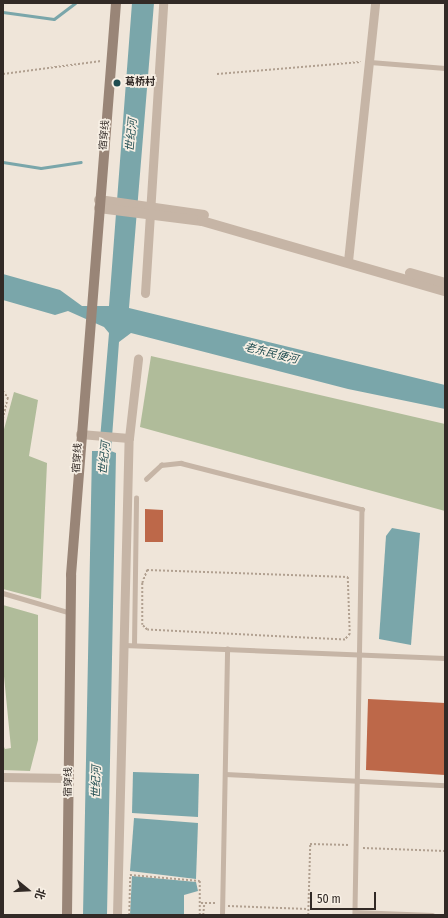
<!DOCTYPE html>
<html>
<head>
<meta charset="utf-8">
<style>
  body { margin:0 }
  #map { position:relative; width:448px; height:918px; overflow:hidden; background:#efe5d9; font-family:"Fira Sans Condensed","Noto Sans SC",sans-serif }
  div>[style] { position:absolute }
  .green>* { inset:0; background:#b0bc9a }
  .water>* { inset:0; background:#7aa6aa }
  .stream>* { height:2.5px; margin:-1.25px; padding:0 1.25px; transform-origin:1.25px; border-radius:1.25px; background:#7aa6aa }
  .building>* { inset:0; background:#bd6849 }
  .path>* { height:1.5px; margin-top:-0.75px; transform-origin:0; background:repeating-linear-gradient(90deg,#b1a090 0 2px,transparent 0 4px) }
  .service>* { height:4.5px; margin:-2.25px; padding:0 2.25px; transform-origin:2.25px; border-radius:2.25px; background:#c6b5a6 }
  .minor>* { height:9px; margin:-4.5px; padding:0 4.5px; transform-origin:4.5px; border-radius:4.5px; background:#c6b5a6 }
  .tertiary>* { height:10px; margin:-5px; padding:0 5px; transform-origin:5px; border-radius:5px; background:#c6b5a6 }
  .secondary>* { height:10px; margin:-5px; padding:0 5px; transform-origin:5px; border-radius:5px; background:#998577 }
  .dots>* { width:11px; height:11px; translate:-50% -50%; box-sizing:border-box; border:2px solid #f7efe4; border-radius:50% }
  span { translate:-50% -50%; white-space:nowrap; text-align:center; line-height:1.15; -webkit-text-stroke:3.5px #f7efe4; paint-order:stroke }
  .poi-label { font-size:10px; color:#322a26; font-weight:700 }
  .left { translate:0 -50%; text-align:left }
  .street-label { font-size:10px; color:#322a26 }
  .water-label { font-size:11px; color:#1f4c50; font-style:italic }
  .frame { position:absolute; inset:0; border:4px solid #322a26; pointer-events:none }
  .north { position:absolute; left:8px; top:870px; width:40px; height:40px; -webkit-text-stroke:3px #f7efe4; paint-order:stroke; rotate:108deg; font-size:11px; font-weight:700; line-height:16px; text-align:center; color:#322a26 }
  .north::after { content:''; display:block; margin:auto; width:14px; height:18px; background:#322a26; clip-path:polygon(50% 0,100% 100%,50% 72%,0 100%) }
  .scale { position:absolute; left:310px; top:892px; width:66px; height:18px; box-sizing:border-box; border:2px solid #322a26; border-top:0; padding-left:5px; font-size:12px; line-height:14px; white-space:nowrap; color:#322a26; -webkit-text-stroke:3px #f7efe4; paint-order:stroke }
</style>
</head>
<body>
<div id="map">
  <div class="green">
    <div style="clip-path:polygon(151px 356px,445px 424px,445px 511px,140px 427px)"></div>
    <div style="clip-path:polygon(14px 392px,38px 400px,29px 456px,47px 463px,41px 599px,3px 589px,3px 433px)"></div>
    <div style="clip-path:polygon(3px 605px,38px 615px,38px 740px,30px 771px,3px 770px,3px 745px,5px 749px,11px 748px,3px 666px)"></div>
  </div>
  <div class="water">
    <div style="clip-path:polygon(132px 3px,154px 3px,129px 308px,445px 385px,445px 409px,348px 389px,131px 333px,119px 342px,111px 451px,116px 453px,107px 915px,83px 915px,92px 451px,99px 451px,109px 333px,104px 327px,68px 311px,55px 315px,3px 300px,3px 274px,60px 290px,82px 306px,109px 306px)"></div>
    <div style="clip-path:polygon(392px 528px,420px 533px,411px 645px,379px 639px,386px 536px)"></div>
    <div style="clip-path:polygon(133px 772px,199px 774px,198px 817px,132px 813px)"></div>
    <div style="clip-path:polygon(134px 818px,198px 823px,196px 879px,130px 871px)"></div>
    <div style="clip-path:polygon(132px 876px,196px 882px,198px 891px,184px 895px,184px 915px,130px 915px)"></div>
  </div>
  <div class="stream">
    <div style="left:3px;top:12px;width:51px;rotate:7.8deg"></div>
    <div style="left:54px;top:19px;width:26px;rotate:-37deg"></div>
    <div style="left:3px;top:162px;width:38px;rotate:9deg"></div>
    <div style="left:41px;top:168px;width:40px;rotate:-8.5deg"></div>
  </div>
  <div class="building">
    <div style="clip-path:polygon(145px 509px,163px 510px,163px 542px,145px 542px)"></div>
    <div style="clip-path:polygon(368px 699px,445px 703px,445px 775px,366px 770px)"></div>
  </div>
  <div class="path">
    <div style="left:3px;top:74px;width:99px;rotate:-7.6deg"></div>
    <div style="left:217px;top:74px;width:144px;rotate:-4.8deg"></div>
    <div style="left:3px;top:391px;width:9px;rotate:54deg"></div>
    <div style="left:8px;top:398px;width:22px;rotate:103deg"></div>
    <div style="left:147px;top:570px;width:201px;rotate:2deg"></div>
    <div style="left:348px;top:577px;width:57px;rotate:88deg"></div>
    <div style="left:350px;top:634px;width:8px;rotate:130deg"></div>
    <div style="left:345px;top:640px;width:198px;rotate:-177.1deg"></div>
    <div style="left:147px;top:630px;width:7px;rotate:-135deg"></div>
    <div style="left:142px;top:625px;width:42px;rotate:-90deg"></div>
    <div style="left:142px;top:583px;width:14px;rotate:-69deg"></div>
    <div style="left:3px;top:728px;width:5px;rotate:90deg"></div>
    <div style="left:363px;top:848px;width:82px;rotate:2.1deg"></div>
    <div style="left:201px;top:903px;width:15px"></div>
    <div style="left:228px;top:906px;width:80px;rotate:2.1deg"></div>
    <div style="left:129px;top:915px;width:40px;rotate:-88.6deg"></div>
    <div style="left:130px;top:875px;width:70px;rotate:4.9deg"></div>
    <div style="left:200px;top:881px;width:34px;rotate:90deg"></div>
    <div style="left:203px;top:915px;width:12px;rotate:-85deg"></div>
    <div style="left:308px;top:915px;width:71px;rotate:-88.4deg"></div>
    <div style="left:310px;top:844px;width:40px;rotate:1.4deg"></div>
  </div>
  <div class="service">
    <div style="left:370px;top:62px;width:75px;rotate:4.6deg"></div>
    <div style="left:146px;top:479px;width:21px;rotate:-43deg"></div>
    <div style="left:161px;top:465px;width:20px;rotate:-6deg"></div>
    <div style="left:181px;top:463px;width:187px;rotate:14.3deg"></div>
    <div style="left:362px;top:509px;width:406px;rotate:91deg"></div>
    <div style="left:3px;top:593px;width:71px;rotate:16.4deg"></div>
    <div style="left:124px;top:645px;width:321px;rotate:2.3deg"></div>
    <div style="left:134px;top:645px;width:147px;rotate:-89.2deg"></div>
    <div style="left:225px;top:774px;width:220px;rotate:2.9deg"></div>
    <div style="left:355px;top:912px;width:77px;rotate:2.2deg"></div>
    <div style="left:222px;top:915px;width:266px;rotate:-88.9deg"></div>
  </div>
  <div class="minor">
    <div style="left:348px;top:261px;width:259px;rotate:-84deg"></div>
    <div style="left:145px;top:293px;width:291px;rotate:-86.4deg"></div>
    <div style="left:80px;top:434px;width:49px;rotate:4.7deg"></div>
    <div style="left:3px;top:777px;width:66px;rotate:0.9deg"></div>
    <div style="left:117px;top:915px;width:477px;rotate:-88.6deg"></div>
    <div style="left:129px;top:438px;width:80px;rotate:-83.5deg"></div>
  </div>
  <div class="tertiary">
    <div style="left:99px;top:200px;width:106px;rotate:8.1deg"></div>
    <div style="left:99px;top:208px;width:104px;rotate:7.2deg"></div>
    <div style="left:202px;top:221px;width:253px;rotate:16.1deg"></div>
    <div style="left:410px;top:273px;width:36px;rotate:16deg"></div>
  </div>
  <div class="secondary">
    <div style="left:67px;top:915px;width:340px;rotate:-89.3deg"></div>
    <div style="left:71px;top:575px;width:574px;rotate:-85.5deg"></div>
  </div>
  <div class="dots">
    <div style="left:117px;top:83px;background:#1f4c50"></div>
  </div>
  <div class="poi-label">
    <span class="left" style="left:125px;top:83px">葛桥村</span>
  </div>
  <div class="street-label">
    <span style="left:105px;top:135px;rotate:-85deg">宿穿线</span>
    <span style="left:78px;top:458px;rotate:-86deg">宿穿线</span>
    <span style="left:69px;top:782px;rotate:-89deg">宿穿线</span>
  </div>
  <div class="water-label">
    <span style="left:132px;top:135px;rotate:-85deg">世纪河</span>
    <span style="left:271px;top:354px;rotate:14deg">老东民便河</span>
    <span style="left:105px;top:458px;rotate:-85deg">世纪河</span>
    <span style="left:97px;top:782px;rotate:-89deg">世纪河</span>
  </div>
  <div class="frame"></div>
  <div class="north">北</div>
  <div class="scale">50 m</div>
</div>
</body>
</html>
